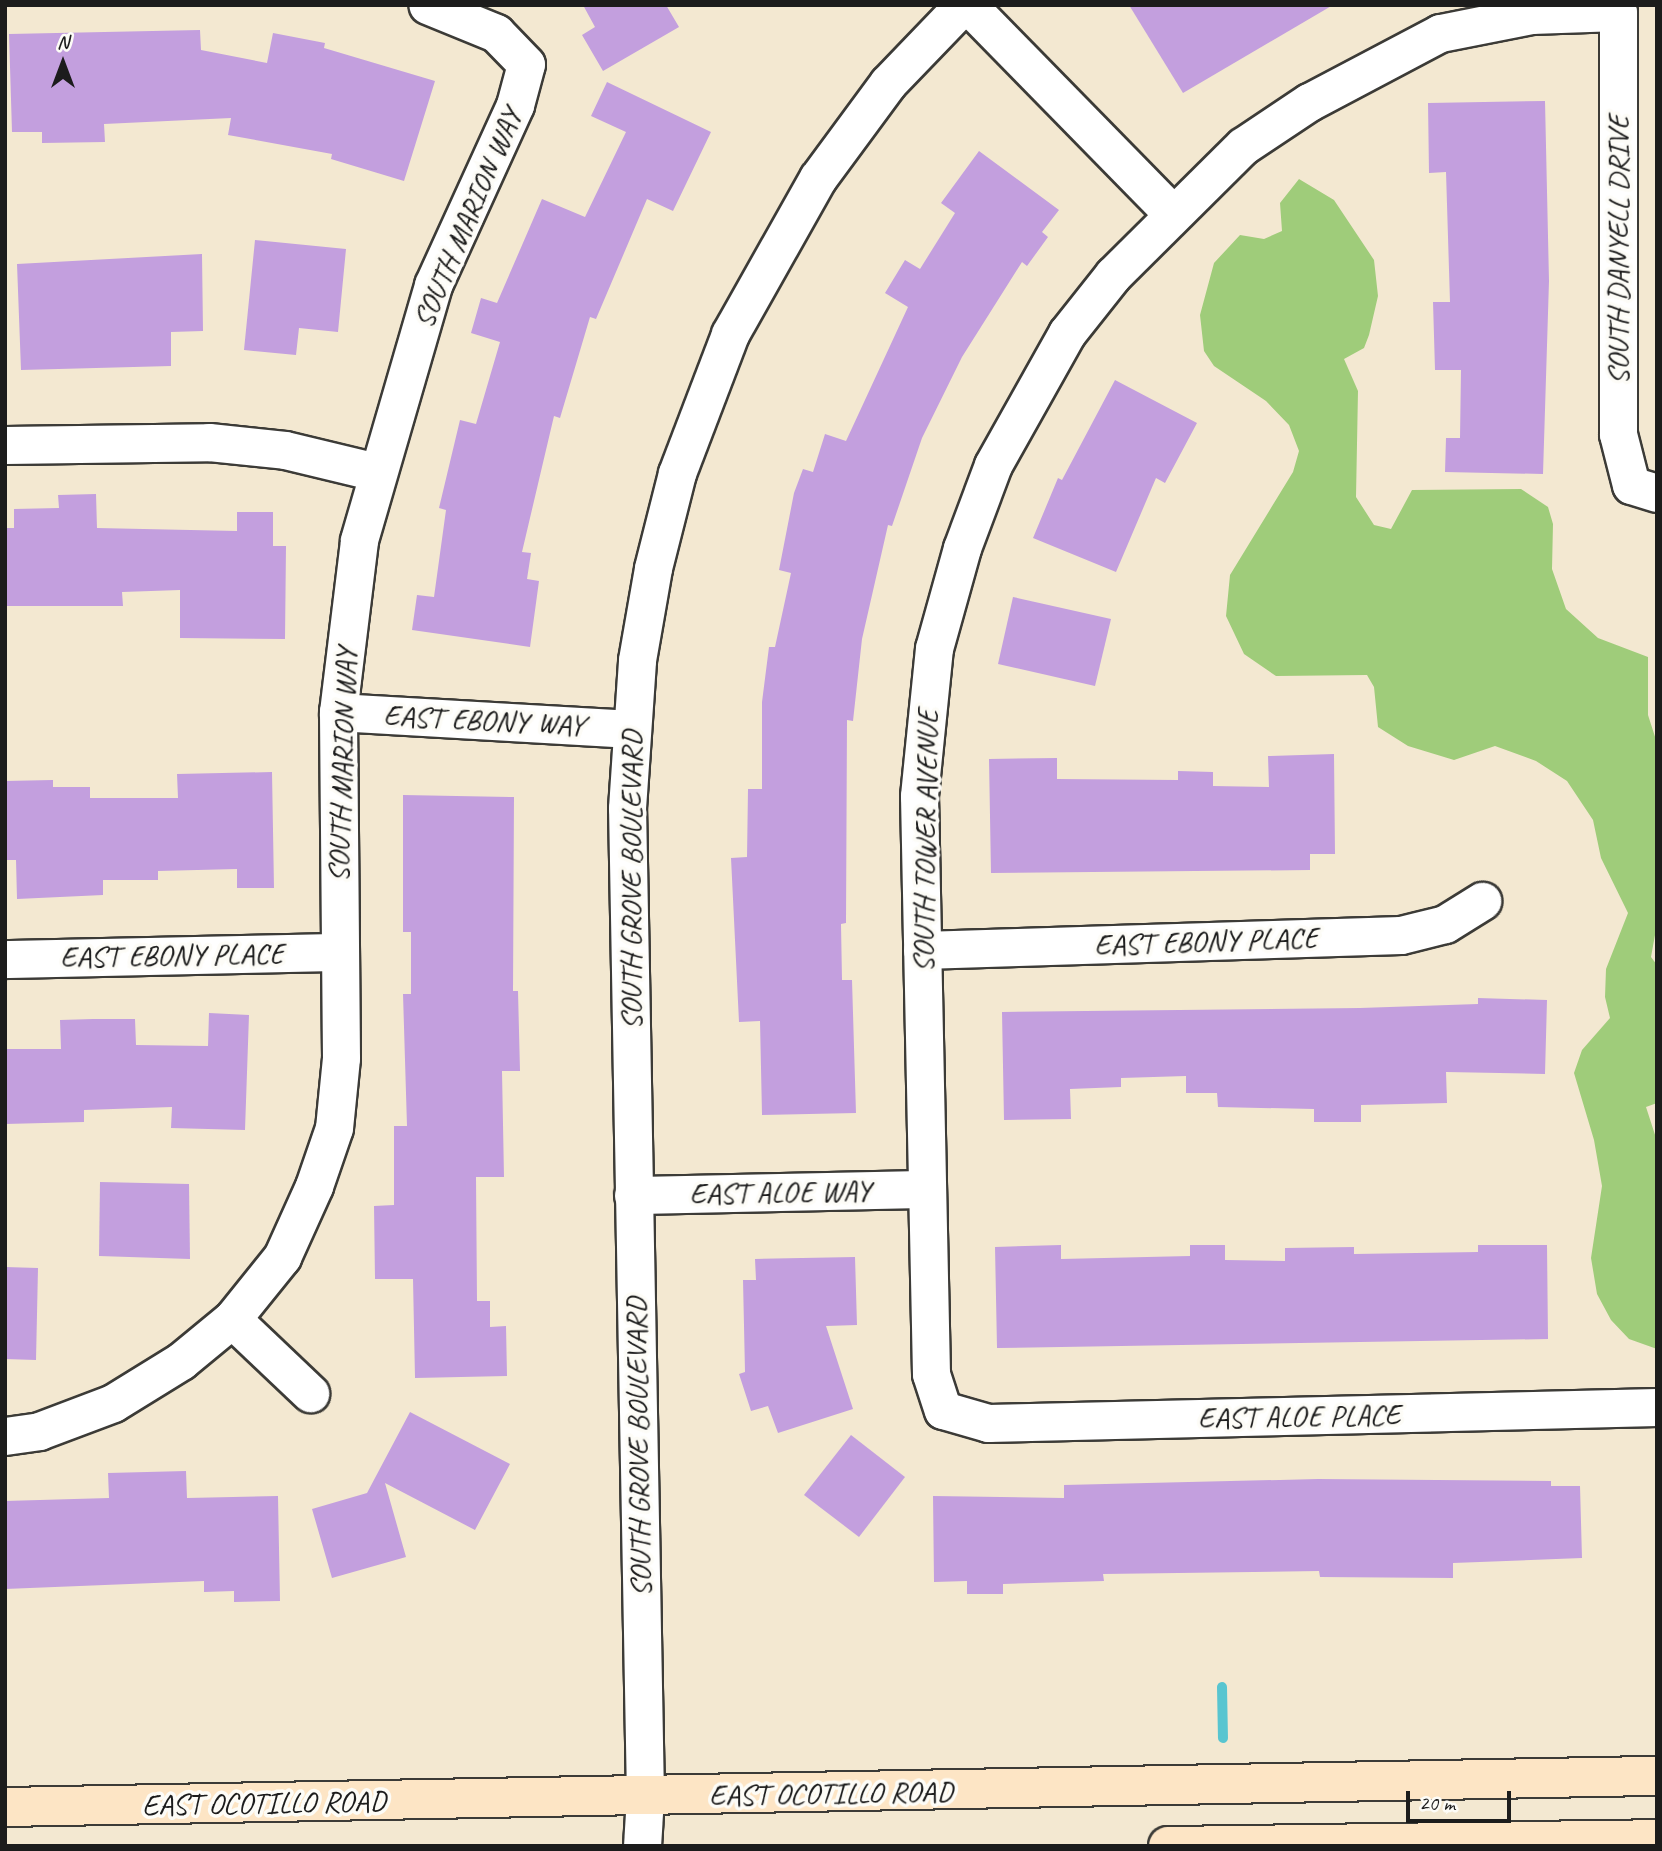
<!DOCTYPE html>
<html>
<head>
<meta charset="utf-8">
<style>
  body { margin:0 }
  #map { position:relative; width:1662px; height:1851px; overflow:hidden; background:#f3e8d1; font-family:Caveat,sans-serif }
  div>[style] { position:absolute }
  .green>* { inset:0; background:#9fcc7a }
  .stream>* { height:10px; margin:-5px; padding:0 5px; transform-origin:5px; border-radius:5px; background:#58c5d0 }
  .building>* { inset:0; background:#c39fde }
  .roads { filter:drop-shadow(2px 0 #3c3b37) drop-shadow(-2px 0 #3c3b37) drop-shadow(0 2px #3c3b37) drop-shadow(0 -2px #3c3b37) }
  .minor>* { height:37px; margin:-18.5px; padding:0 18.5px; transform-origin:18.5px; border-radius:18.5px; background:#fff }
  .secondary>* { height:38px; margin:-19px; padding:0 19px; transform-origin:19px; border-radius:19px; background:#fde5c5 }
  span { translate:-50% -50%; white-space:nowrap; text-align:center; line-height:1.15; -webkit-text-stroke:7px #fdfcf7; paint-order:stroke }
  .street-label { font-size:30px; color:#1c1c1c }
  .frame { position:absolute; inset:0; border:7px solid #1c1c1c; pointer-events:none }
  .north { position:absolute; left:28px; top:28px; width:70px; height:70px; -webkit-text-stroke:5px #fdfcf7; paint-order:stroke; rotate:0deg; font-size:19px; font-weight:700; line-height:28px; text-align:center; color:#1c1c1c }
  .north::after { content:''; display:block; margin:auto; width:24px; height:32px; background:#1c1c1c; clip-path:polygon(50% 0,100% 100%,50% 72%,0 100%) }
  .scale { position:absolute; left:1406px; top:1791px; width:105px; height:32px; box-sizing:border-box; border:4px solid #1c1c1c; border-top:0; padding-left:9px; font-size:21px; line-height:24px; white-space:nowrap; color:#1c1c1c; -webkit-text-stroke:5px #fdfcf7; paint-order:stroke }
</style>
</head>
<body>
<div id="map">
  <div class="green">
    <div style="clip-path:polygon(1299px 179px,1334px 200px,1374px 260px,1378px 296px,1369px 335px,1364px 348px,1344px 359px,1358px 391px,1356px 497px,1374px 525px,1391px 529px,1412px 490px,1521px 489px,1548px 507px,1553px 524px,1552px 569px,1566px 609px,1598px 638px,1648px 657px,1648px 715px,1657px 743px,1657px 924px,1651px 957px,1657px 965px,1657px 1103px,1646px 1107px,1657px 1141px,1657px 1349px,1629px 1339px,1611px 1320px,1597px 1294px,1591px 1258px,1602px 1186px,1594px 1140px,1574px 1073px,1582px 1050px,1610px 1018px,1605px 997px,1606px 969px,1628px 913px,1601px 858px,1593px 820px,1567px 781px,1536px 761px,1495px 746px,1454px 760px,1408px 746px,1378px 727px,1374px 687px,1367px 675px,1276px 676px,1244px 654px,1226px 616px,1230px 575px,1293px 472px,1299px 451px,1289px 425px,1266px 401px,1214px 366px,1204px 351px,1200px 315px,1214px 263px,1240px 235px,1264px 239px,1282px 231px,1280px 203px)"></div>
  </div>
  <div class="stream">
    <div style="left:1222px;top:1687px;width:51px;rotate:88.9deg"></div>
  </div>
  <div class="building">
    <div style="clip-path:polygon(583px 5px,666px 5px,679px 27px,603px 71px,582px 35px,595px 27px)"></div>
    <div style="clip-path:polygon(1129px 5px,1333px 5px,1183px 93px)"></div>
    <div style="clip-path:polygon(200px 30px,201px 50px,267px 63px,273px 33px,325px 43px,324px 48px,435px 81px,404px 181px,331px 159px,332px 154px,228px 135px,231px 118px,104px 124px,105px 142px,42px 143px,42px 132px,12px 132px,9px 34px)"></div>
    <div style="clip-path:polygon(607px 82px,711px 132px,673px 211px,647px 199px,596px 319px,590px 317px,560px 418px,554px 416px,522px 552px,531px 553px,527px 579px,539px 581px,530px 647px,412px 630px,417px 595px,434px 597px,446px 510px,439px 508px,460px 420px,476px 424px,500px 342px,471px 333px,481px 298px,497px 303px,542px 199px,585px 217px,626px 132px,591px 116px)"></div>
    <div style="clip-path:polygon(1545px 101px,1549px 281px,1543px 474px,1445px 472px,1446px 438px,1460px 438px,1461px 370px,1435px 370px,1433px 302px,1450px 302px,1446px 172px,1429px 173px,1428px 103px)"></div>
    <div style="clip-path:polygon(979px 151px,1059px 210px,1042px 232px,1048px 237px,1027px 266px,1022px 262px,962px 357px,922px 438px,892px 526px,888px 525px,862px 639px,853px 721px,847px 720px,846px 923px,841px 924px,842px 980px,852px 980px,856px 1113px,762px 1115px,760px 1021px,739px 1022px,731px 858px,747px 857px,748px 789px,762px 789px,762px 702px,769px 647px,775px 647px,791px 573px,779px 570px,794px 493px,803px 469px,813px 472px,825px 434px,846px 441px,908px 307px,885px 293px,905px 260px,920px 269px,955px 213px,941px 203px)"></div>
    <div style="clip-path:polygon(255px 240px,346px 249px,338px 332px,299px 328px,296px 355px,244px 350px)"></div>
    <div style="clip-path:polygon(202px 254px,203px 331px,171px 332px,171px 366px,21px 370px,17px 264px)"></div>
    <div style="clip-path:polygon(1115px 380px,1197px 423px,1165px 483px,1156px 478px,1116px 572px,1033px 538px,1058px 478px,1062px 480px)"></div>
    <div style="clip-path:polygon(96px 494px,97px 528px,237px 531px,237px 512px,273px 512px,273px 546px,286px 546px,285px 639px,180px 638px,180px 590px,122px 592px,123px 606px,5px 606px,5px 528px,14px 528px,14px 509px,59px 508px,58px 495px)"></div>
    <div style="clip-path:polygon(1013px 597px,1111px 619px,1095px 686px,998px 664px)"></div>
    <div style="clip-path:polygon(1334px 754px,1335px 854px,1310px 854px,1310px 870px,991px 873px,989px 759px,1057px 758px,1057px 779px,1178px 780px,1178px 771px,1213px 772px,1213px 786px,1269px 787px,1268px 756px)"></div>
    <div style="clip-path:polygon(272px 772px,274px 888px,237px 888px,237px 869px,158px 871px,158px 880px,103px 880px,103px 895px,17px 899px,16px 860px,5px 860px,5px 781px,53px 780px,53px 787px,90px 787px,90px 798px,178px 798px,177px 774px)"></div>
    <div style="clip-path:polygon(403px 795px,514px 797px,513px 991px,518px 991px,520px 1071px,502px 1071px,504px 1177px,476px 1177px,477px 1301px,490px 1301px,490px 1327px,506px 1326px,507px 1376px,415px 1378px,413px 1279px,375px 1279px,374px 1206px,394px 1205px,394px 1126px,407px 1126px,403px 994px,411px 994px,411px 932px,403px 932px)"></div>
    <div style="clip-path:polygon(1478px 998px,1547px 1000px,1545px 1074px,1446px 1072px,1447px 1103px,1361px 1105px,1361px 1122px,1314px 1122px,1314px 1109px,1218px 1107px,1217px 1093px,1186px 1093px,1186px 1076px,1121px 1078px,1121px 1087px,1070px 1089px,1071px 1119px,1004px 1120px,1002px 1012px,1360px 1008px,1478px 1004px)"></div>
    <div style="clip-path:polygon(209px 1013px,249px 1015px,245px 1130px,171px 1128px,172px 1107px,84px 1110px,84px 1122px,5px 1124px,5px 1049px,61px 1049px,60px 1020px,93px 1019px,135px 1019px,136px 1045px,208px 1046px)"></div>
    <div style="clip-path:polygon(100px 1182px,189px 1184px,190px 1259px,99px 1256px)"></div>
    <div style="clip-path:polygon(1061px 1245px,1061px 1259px,1190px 1256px,1190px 1245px,1225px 1245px,1225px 1260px,1285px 1261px,1285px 1248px,1354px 1247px,1354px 1254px,1478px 1252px,1478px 1245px,1547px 1245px,1548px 1339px,997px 1348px,995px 1247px)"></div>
    <div style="clip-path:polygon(855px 1257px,857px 1325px,826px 1326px,853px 1409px,778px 1433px,768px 1406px,751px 1411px,739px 1374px,745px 1372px,743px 1280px,756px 1280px,755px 1259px)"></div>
    <div style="clip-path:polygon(5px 1267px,38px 1268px,36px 1360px,5px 1359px)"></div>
    <div style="clip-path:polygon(410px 1412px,510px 1464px,475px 1530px,385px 1483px,406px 1557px,332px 1578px,312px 1509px,367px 1493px)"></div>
    <div style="clip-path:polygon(851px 1435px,905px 1477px,859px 1537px,804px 1495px)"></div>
    <div style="clip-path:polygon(186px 1471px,187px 1498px,278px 1496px,280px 1601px,234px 1602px,234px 1591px,204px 1592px,204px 1581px,5px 1589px,5px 1501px,109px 1498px,108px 1473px)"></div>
    <div style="clip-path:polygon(1318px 1479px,1551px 1481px,1551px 1486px,1580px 1486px,1582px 1558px,1453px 1563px,1453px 1578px,1320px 1577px,1319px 1571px,1103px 1574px,1104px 1581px,1003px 1584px,1003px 1594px,967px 1594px,967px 1581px,934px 1582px,933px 1496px,1064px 1498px,1064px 1485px)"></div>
  </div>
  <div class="roads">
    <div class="minor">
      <div style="left:968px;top:5px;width:293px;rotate:45.6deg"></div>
      <div style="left:5px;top:445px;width:204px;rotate:-0.8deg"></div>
      <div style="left:209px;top:442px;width:76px;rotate:6deg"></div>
      <div style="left:285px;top:450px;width:94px;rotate:13.6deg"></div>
      <div style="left:1657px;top:493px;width:27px;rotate:-163deg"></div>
      <div style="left:1631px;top:485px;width:53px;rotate:-104.3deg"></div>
      <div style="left:1618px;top:434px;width:422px;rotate:-90deg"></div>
      <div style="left:1618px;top:12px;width:87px;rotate:178deg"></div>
      <div style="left:1531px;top:15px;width:93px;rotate:168.8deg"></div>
      <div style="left:1440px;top:33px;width:148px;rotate:152.2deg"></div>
      <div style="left:1309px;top:102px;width:79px;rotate:146.3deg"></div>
      <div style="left:1243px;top:146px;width:183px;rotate:135.2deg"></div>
      <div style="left:1113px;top:275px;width:74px;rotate:128.4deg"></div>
      <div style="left:1067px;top:333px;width:151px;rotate:119.3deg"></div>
      <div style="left:993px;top:465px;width:89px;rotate:110.5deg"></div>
      <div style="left:962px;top:548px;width:104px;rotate:105.6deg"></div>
      <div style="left:934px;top:648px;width:149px;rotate:95.8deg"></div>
      <div style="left:919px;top:796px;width:578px;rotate:88.81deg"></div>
      <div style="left:931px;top:1374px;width:38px;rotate:72deg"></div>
      <div style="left:943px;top:1410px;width:47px;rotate:16.1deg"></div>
      <div style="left:988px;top:1423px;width:669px;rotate:-1.37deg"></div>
      <div style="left:338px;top:712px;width:293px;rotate:3.3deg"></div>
      <div style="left:922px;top:950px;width:479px;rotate:-1.8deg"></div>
      <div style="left:1401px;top:935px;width:45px;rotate:-14deg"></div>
      <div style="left:1445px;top:924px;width:44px;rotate:-31.9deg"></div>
      <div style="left:5px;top:959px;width:334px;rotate:-1.2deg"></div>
      <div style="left:633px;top:1195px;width:294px;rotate:-1.2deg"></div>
      <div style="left:232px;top:1319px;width:108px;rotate:43.5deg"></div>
      <div style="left:5px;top:1436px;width:34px;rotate:-8deg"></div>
      <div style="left:39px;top:1431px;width:79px;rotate:-20.7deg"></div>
      <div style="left:113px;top:1403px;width:80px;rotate:-31.7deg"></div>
      <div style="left:181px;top:1361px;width:66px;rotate:-39.5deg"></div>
      <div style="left:232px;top:1319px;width:80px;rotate:-51.1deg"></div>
      <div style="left:282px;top:1257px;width:78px;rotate:-65.7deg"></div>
      <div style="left:314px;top:1186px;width:61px;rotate:-71deg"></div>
      <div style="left:334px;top:1128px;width:70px;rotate:-84.3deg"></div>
      <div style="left:341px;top:1058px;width:346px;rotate:-90.5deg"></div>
      <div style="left:338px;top:712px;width:173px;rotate:-83deg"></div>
      <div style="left:359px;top:540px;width:266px;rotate:-73.8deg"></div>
      <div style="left:433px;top:285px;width:198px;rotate:-65.5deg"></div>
      <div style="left:515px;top:105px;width:42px;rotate:-75deg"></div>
      <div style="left:526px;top:64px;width:43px;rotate:-134.1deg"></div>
      <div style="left:496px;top:33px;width:74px;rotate:-157.9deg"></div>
      <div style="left:642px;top:1846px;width:49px;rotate:-86.5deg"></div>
      <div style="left:645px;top:1797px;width:989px;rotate:-91.04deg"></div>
      <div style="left:627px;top:808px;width:148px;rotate:-86.1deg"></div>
      <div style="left:637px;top:660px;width:93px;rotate:-80.1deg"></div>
      <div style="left:653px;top:568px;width:98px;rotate:-75.8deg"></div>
      <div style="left:677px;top:473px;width:149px;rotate:-69.1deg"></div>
      <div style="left:730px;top:334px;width:179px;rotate:-60.6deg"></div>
      <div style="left:818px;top:178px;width:118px;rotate:-53.6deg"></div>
      <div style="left:888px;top:83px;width:108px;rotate:-46.1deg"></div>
    </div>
    <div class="secondary">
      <div style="left:5px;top:1807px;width:1652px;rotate:-1.08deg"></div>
      <div style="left:1168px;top:1846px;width:489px;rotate:-0.8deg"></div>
    </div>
  </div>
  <div class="street-label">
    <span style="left:467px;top:218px;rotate:-67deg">SOUTH MARION WAY</span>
    <span style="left:1618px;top:250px;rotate:-90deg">SOUTH DANYELL DRIVE</span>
    <span style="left:484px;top:720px;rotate:3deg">EAST EBONY WAY</span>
    <span style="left:342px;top:765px;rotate:-88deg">SOUTH MARION WAY</span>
    <span style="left:925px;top:841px;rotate:-89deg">SOUTH TOWER AVENUE</span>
    <span style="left:631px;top:880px;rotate:-90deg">SOUTH GROVE BOULEVARD</span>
    <span style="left:1206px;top:941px;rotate:-2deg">EAST EBONY PLACE</span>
    <span style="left:172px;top:955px;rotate:-1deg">EAST EBONY PLACE</span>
    <span style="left:780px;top:1192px;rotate:-1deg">EAST ALOE WAY</span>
    <span style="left:1299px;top:1416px;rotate:-1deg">EAST ALOE PLACE</span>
    <span style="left:638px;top:1447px;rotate:-91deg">SOUTH GROVE BOULEVARD</span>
    <span style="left:831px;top:1793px;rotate:-1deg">EAST OCOTILLO ROAD</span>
    <span style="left:264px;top:1803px;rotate:-1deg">EAST OCOTILLO ROAD</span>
  </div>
  <div class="frame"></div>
  <div class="north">N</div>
  <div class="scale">20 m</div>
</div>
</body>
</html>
